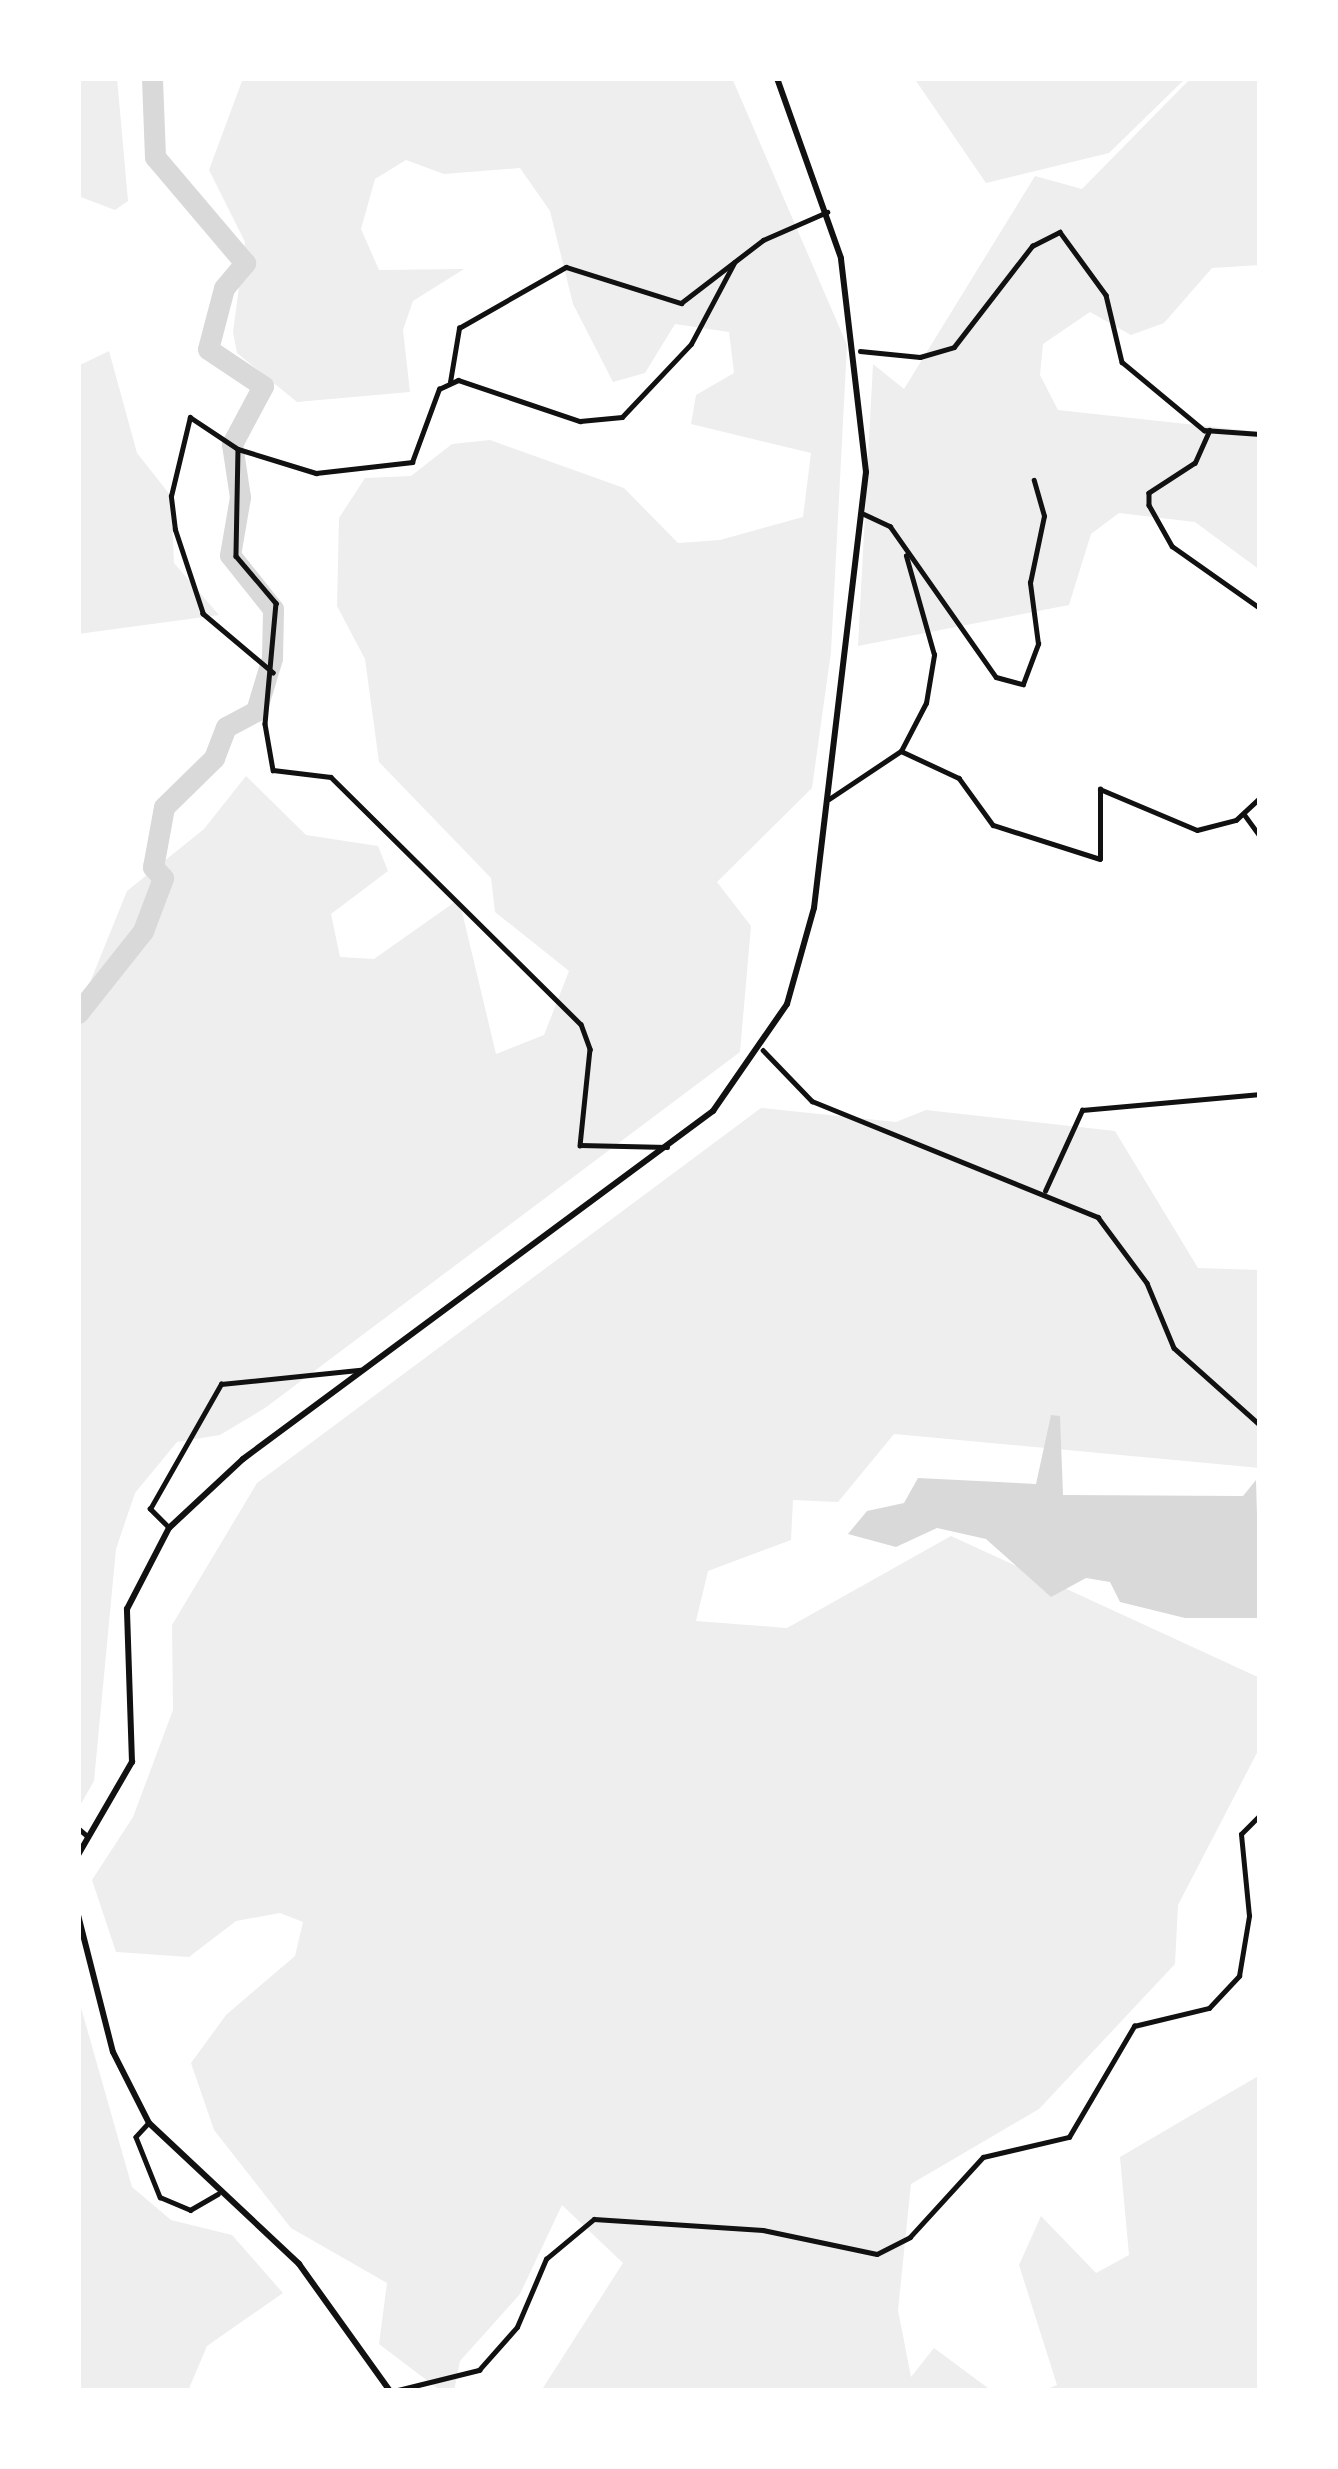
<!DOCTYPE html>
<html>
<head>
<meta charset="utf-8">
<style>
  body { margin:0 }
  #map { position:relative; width:1338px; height:2469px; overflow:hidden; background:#fff; font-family:"DM Sans",sans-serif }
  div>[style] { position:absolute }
  .green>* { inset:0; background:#eee }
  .water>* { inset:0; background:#d9d9d9 }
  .river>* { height:21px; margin:-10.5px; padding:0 10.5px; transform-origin:10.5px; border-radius:10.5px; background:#d9d9d9 }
  .minor>* { height:4.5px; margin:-2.25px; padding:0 2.25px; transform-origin:2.25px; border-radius:2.25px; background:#111 }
  .secondary>* { height:6px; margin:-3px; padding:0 3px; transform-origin:3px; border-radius:3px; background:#111 }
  span { translate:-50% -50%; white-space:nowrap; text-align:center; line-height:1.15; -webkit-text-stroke:12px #fff; paint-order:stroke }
  .frame { position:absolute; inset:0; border:81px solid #fff; pointer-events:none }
</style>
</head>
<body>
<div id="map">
  <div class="green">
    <div style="clip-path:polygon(78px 78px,117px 78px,128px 201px,115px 210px,78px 196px)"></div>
    <div style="clip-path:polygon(732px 78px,847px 345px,831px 652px,812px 788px,717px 882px,751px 926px,740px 1052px,265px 1408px,220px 1435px,177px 1442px,135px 1493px,116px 1549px,94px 1781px,78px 1809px,78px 1012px,127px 891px,204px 829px,246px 776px,306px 835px,378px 846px,388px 871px,331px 914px,340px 957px,374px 959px,459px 899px,496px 1054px,544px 1035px,569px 971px,495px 912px,491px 878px,379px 762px,365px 659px,337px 606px,339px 518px,365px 478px,411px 476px,452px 444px,490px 440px,624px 488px,678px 543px,720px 540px,803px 517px,811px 453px,691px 424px,696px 395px,734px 373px,729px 332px,675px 324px,645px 373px,613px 382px,573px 304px,550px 211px,520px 168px,444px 174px,406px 160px,375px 179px,361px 229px,379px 270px,464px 269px,413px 301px,403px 330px,410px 392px,297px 402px,237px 353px,233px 332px,245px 242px,209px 170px,242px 81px)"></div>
    <div style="clip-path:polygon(914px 78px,1186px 78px,1109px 153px,986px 183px)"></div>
    <div style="clip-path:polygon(1191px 78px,1260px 78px,1260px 265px,1212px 268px,1164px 323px,1131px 335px,1090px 312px,1043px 344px,1040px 375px,1058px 410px,1260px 432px,1260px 570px,1195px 522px,1119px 513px,1091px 534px,1069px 605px,858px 646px,873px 364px,904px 389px,1035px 176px,1082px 189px)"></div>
    <div style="clip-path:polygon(109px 351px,137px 453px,171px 496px,174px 563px,219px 615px,78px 634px,78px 366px)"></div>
    <div style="clip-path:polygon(761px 1108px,896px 1122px,926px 1110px,1115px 1131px,1198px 1268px,1260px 1270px,1260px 1468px,894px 1434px,838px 1502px,793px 1500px,791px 1540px,708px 1571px,696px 1621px,787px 1628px,951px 1536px,1260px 1678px,1260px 1747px,1178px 1905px,1175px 1964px,1039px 2109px,911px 2184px,898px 2310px,911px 2377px,934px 2348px,992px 2391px,541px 2391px,623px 2263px,562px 2205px,520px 2294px,460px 2361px,454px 2391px,441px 2391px,379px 2344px,387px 2283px,291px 2228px,214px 2130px,191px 2063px,226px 2015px,295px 1956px,303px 1922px,280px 1913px,236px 1921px,189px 1957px,116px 1952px,92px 1880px,133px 1817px,173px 1710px,172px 1625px,257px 1483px)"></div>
    <div style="clip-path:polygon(78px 1997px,132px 2187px,171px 2220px,232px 2235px,283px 2293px,207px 2346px,188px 2391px,78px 2391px)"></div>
    <div style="clip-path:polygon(1260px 2075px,1260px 2391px,1042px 2391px,1057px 2385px,1019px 2265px,1041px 2216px,1096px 2273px,1129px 2255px,1120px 2157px)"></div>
  </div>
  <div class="water">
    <div style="clip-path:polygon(1051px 1415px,1060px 1416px,1063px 1495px,1243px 1496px,1256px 1480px,1260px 1618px,1185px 1618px,1120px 1602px,1110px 1582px,1086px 1578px,1051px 1597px,986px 1539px,937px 1528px,896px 1547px,848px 1534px,867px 1511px,904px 1503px,918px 1478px,1036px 1484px)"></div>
  </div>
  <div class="river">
    <div style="left:78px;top:1013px;width:105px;rotate:-51.6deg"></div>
    <div style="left:143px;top:931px;width:57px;rotate:-69.3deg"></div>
    <div style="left:163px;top:878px;width:15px;rotate:-132deg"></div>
    <div style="left:153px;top:867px;width:61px;rotate:-79.6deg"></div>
    <div style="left:164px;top:807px;width:70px;rotate:-44.4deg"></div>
    <div style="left:214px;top:758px;width:33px;rotate:-69deg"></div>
    <div style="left:226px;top:727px;width:34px;rotate:-28deg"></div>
    <div style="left:256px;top:711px;width:55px;rotate:-73.2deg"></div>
    <div style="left:272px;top:658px;width:49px;rotate:-88.8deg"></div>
    <div style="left:273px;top:609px;width:69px;rotate:-128.5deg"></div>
    <div style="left:230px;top:555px;width:59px;rotate:-80.2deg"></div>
    <div style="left:240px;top:497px;width:54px;rotate:-98.6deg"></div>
    <div style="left:232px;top:444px;width:66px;rotate:-61.9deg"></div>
    <div style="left:263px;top:386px;width:66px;rotate:-146.1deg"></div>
    <div style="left:208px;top:349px;width:63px;rotate:-75.3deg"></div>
    <div style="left:224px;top:288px;width:33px;rotate:-50deg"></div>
    <div style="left:245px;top:263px;width:139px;rotate:-130.3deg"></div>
    <div style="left:155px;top:157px;width:79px;rotate:-92.2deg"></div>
  </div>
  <div class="minor">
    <div style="left:860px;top:351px;width:60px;rotate:5.7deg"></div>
    <div style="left:920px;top:357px;width:35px;rotate:-16deg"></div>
    <div style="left:954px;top:347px;width:128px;rotate:-52.3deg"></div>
    <div style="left:1032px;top:246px;width:31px;rotate:-27deg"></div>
    <div style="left:1060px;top:232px;width:78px;rotate:53.9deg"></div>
    <div style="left:1106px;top:295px;width:69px;rotate:76.6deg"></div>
    <div style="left:1122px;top:362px;width:107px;rotate:39.7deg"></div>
    <div style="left:1204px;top:430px;width:56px;rotate:4.1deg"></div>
    <div style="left:450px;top:382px;width:55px;rotate:-80.5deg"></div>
    <div style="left:459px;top:328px;width:123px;rotate:-29.7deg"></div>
    <div style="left:566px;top:267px;width:121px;rotate:17.4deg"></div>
    <div style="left:681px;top:303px;width:103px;rotate:-37.5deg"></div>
    <div style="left:763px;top:240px;width:70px;rotate:-23.6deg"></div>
    <div style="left:1210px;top:430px;width:36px;rotate:114deg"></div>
    <div style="left:1195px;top:463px;width:55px;rotate:146.9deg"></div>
    <div style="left:1149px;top:493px;width:12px;rotate:90deg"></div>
    <div style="left:1149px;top:505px;width:47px;rotate:60.7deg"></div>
    <div style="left:1172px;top:546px;width:108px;rotate:35.2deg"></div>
    <div style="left:238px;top:449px;width:107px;rotate:91.1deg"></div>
    <div style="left:236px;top:556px;width:62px;rotate:49.6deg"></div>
    <div style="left:276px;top:603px;width:121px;rotate:95.2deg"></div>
    <div style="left:265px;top:724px;width:47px;rotate:80.1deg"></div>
    <div style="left:273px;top:770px;width:58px;rotate:6.9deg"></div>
    <div style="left:331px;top:777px;width:351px;rotate:44.7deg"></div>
    <div style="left:581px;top:1024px;width:27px;rotate:70deg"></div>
    <div style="left:590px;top:1049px;width:97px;rotate:95.9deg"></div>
    <div style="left:580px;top:1145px;width:87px;rotate:1.3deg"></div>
    <div style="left:864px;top:514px;width:29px;rotate:25deg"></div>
    <div style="left:890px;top:526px;width:184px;rotate:54.9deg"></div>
    <div style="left:996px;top:677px;width:28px;rotate:15deg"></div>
    <div style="left:1023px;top:684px;width:43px;rotate:-69.4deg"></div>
    <div style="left:1038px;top:644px;width:62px;rotate:-97.5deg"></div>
    <div style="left:1030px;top:583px;width:68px;rotate:-78.2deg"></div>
    <div style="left:1044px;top:516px;width:37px;rotate:-106deg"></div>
    <div style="left:273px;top:673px;width:92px;rotate:-139.9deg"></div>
    <div style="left:203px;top:614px;width:89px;rotate:-108.4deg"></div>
    <div style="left:175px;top:530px;width:34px;rotate:-97deg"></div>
    <div style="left:171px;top:496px;width:81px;rotate:-76.5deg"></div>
    <div style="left:190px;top:417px;width:58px;rotate:33.7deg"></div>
    <div style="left:238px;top:449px;width:82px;rotate:17.1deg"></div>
    <div style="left:316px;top:473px;width:97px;rotate:-6.5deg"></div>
    <div style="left:412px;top:462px;width:78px;rotate:-69.7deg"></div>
    <div style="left:439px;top:389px;width:21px;rotate:-25deg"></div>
    <div style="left:458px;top:380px;width:129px;rotate:18.6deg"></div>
    <div style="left:580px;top:421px;width:42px;rotate:-5.4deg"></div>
    <div style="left:622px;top:417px;width:100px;rotate:-46.6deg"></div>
    <div style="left:691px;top:344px;width:92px;rotate:-62deg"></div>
    <div style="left:901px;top:751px;width:64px;rotate:25deg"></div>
    <div style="left:959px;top:778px;width:58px;rotate:54.1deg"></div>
    <div style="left:993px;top:825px;width:112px;rotate:17.6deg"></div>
    <div style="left:1100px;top:859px;width:70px;rotate:-90deg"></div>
    <div style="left:1100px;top:789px;width:105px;rotate:22.9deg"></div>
    <div style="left:1197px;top:830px;width:40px;rotate:-14.4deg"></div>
    <div style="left:1236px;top:820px;width:33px;rotate:-43deg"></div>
    <div style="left:829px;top:799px;width:87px;rotate:-33.7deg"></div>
    <div style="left:901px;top:751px;width:54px;rotate:-62.5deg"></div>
    <div style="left:926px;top:703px;width:49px;rotate:-80.5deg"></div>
    <div style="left:934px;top:655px;width:103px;rotate:-105.8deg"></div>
    <div style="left:1244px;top:814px;width:27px;rotate:54deg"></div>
    <div style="left:763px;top:1050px;width:71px;rotate:46.1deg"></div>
    <div style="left:812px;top:1101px;width:309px;rotate:22.1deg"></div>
    <div style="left:1098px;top:1217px;width:82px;rotate:53.4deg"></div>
    <div style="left:1147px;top:1283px;width:70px;rotate:67.4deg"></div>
    <div style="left:1174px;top:1348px;width:115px;rotate:41.8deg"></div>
    <div style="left:1045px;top:1191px;width:89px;rotate:-65.4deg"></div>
    <div style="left:1082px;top:1110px;width:179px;rotate:-5.1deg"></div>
    <div style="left:169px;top:1528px;width:27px;rotate:-135deg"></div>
    <div style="left:150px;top:1509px;width:144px;rotate:-60.4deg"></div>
    <div style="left:221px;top:1384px;width:140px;rotate:-5.8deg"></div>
    <div style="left:78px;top:1828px;width:11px;rotate:41deg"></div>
    <div style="left:149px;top:2123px;width:19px;rotate:133deg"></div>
    <div style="left:136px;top:2137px;width:65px;rotate:68.2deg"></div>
    <div style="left:160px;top:2197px;width:33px;rotate:23deg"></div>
    <div style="left:190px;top:2210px;width:32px;rotate:-30deg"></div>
    <div style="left:394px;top:2391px;width:88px;rotate:-13.9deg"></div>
    <div style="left:479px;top:2370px;width:57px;rotate:-48.5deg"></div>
    <div style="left:517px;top:2327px;width:74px;rotate:-66.9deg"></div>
    <div style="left:546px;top:2259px;width:62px;rotate:-39.8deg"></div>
    <div style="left:594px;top:2219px;width:169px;rotate:3.7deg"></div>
    <div style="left:763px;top:2230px;width:116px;rotate:11.9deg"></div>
    <div style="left:877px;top:2254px;width:37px;rotate:-27deg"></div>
    <div style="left:910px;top:2237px;width:108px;rotate:-47.6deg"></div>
    <div style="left:983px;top:2157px;width:88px;rotate:-13.1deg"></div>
    <div style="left:1069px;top:2137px;width:129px;rotate:-59.6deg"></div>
    <div style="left:1134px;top:2026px;width:77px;rotate:-13.5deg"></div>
    <div style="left:1209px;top:2008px;width:44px;rotate:-46.8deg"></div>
    <div style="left:1239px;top:1976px;width:61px;rotate:-80.5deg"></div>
    <div style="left:1249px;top:1916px;width:82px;rotate:-95.6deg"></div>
    <div style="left:1241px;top:1834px;width:27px;rotate:-45deg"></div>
  </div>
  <div class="secondary">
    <div style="left:78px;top:1855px;width:108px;rotate:-59.9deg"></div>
    <div style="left:132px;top:1762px;width:153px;rotate:-91.9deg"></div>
    <div style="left:127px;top:1609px;width:91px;rotate:-62.6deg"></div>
    <div style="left:169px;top:1528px;width:101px;rotate:-43deg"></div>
    <div style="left:243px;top:1459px;width:585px;rotate:-36.52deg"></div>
    <div style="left:713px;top:1111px;width:130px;rotate:-55.3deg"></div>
    <div style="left:787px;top:1004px;width:100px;rotate:-74.3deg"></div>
    <div style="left:814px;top:908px;width:439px;rotate:-83.2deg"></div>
    <div style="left:866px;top:472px;width:215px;rotate:-96.7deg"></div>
    <div style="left:841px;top:258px;width:191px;rotate:-109.6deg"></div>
    <div style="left:78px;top:1915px;width:141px;rotate:75.7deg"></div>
    <div style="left:113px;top:2052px;width:80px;rotate:63.1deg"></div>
    <div style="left:149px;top:2123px;width:206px;rotate:43.2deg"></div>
    <div style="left:299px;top:2264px;width:156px;rotate:54.4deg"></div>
  </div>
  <div class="frame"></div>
</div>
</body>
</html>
